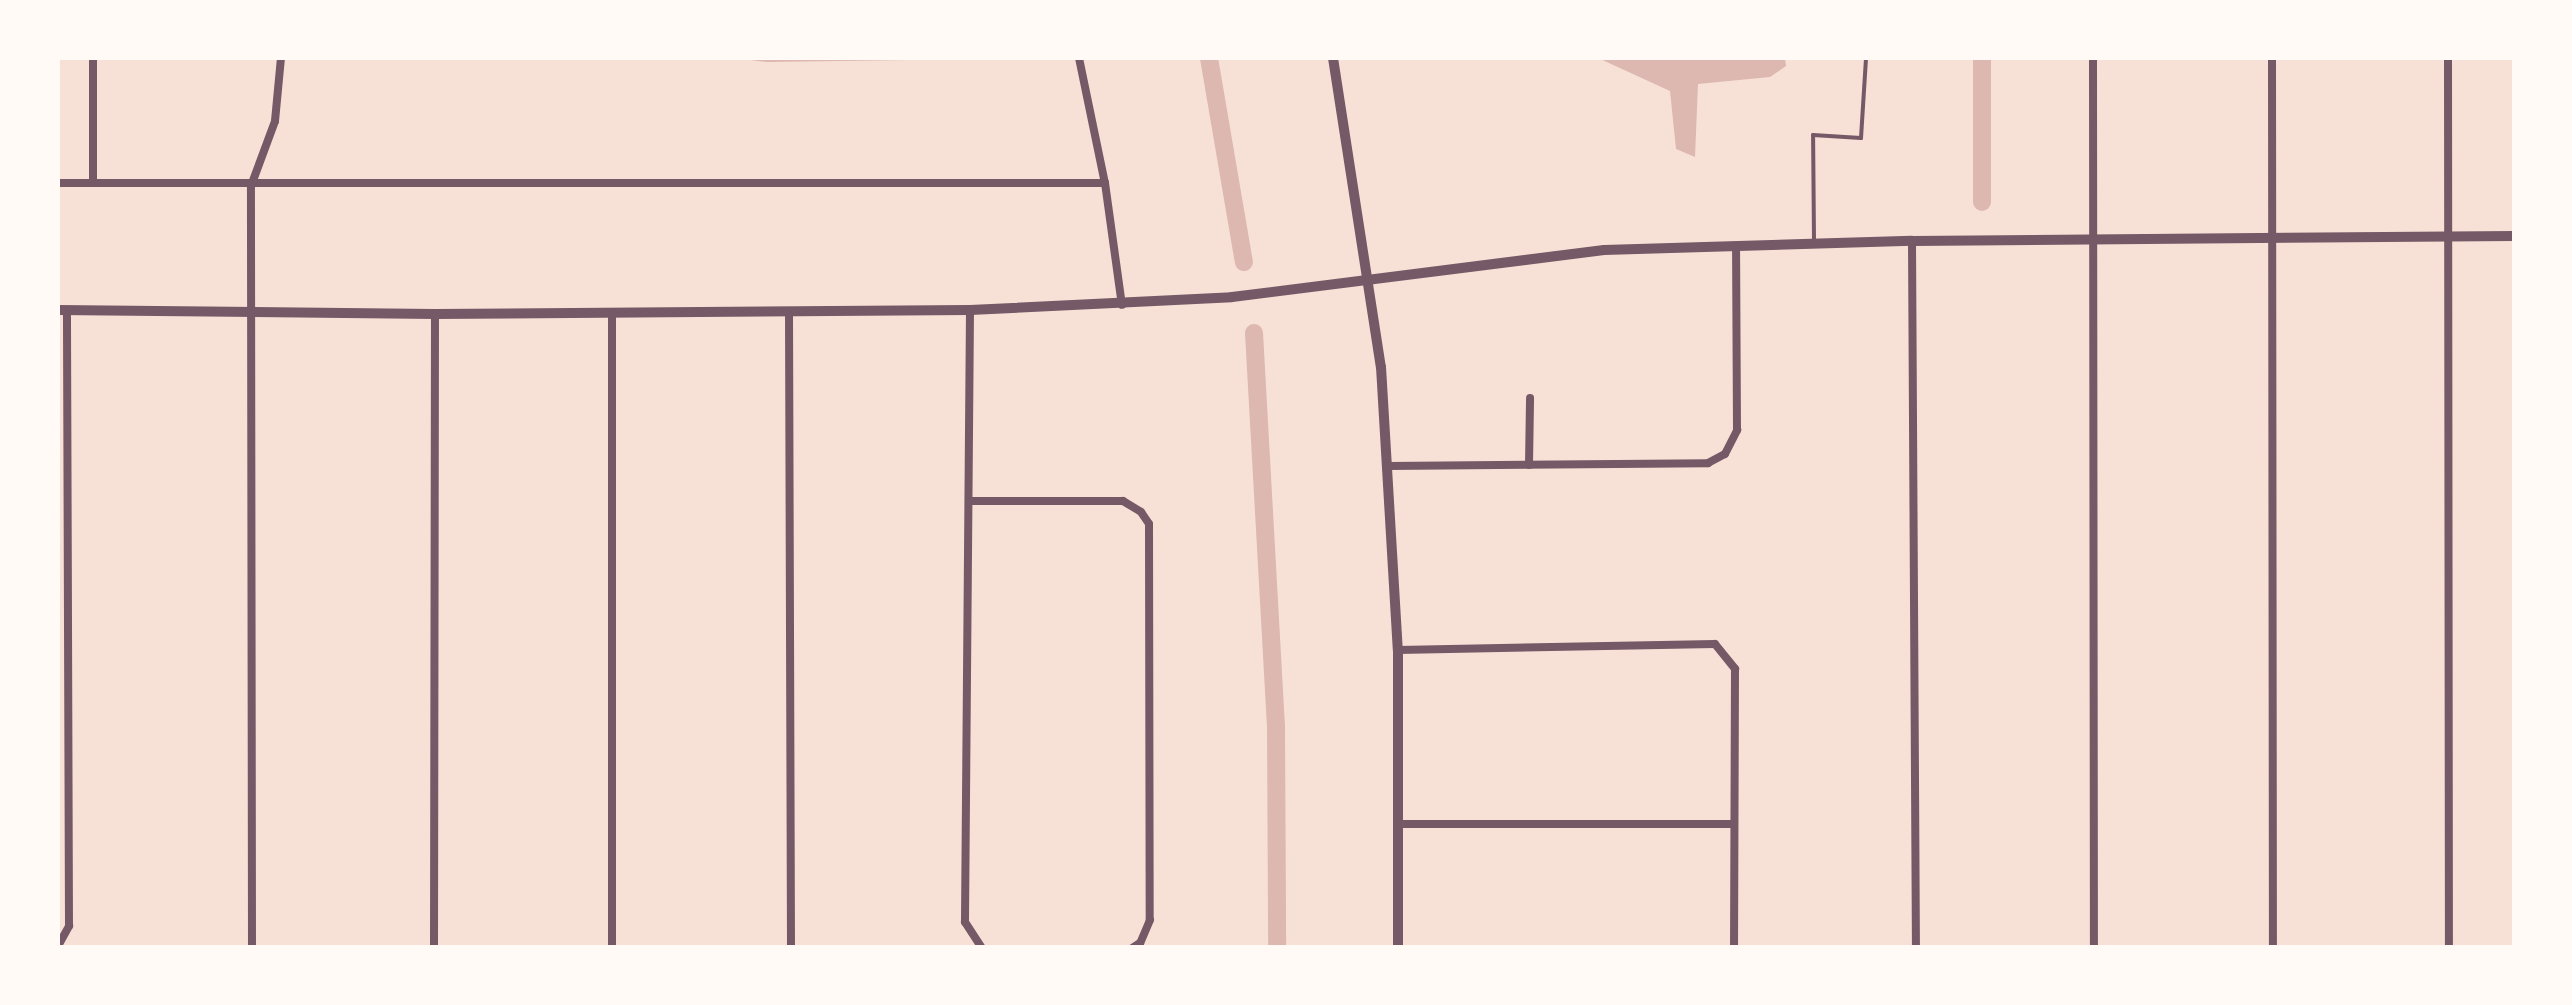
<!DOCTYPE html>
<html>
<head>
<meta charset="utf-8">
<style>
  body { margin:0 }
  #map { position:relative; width:2572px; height:1005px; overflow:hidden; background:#f7e1d7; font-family:Manrope,sans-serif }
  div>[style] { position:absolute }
  .water>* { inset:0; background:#dcb8b0 }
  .canal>* { height:18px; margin:-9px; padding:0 9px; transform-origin:9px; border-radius:9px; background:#dcb8b0 }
  .service>* { height:4px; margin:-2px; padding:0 2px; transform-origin:2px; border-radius:2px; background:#755966 }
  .minor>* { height:8px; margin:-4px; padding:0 4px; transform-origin:4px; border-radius:4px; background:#755966 }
  .tertiary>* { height:10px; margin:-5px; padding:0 5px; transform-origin:5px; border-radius:5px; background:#755966 }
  span { translate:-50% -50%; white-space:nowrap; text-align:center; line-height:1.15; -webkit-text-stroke:8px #fffaf5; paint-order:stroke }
  .frame { position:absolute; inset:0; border:60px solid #fffaf5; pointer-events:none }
</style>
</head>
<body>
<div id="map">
  <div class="water">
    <div style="clip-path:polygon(735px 58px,1050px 58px,767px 62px)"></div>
    <div style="clip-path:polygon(1598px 58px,1785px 58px,1786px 66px,1770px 77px,1698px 84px,1695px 157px,1676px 149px,1670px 91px)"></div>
  </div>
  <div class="canal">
    <div style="left:1209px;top:58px;width:207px;rotate:80.3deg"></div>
    <div style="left:1982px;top:58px;width:144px;rotate:90deg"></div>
    <div style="left:1254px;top:333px;width:394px;rotate:86.8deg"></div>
    <div style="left:1276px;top:726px;width:222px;rotate:89.7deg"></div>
  </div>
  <div class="service">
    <div style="left:1814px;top:240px;width:105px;rotate:-90.5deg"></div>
    <div style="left:1813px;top:135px;width:48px;rotate:3.6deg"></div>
    <div style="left:1861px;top:138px;width:80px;rotate:-86.4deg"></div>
  </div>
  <div class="minor">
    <div style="left:93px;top:58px;width:125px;rotate:90deg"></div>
    <div style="left:1079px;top:58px;width:128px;rotate:78.3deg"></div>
    <div style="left:1105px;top:183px;width:123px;rotate:82.1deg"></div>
    <div style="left:2093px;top:58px;width:890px;rotate:89.94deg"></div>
    <div style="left:2272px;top:58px;width:890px;rotate:89.94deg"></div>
    <div style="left:2448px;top:58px;width:890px;rotate:89.94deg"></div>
    <div style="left:58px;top:183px;width:1047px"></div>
    <div style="left:1912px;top:241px;width:707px;rotate:89.68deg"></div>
    <div style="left:970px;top:310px;width:612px;rotate:90.47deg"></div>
    <div style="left:965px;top:922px;width:31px;rotate:57deg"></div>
    <div style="left:789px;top:311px;width:637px;rotate:89.82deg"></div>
    <div style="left:1529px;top:465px;width:67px;rotate:-89.1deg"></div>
    <div style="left:1388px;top:466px;width:320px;rotate:-0.5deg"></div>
    <div style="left:1708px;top:463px;width:19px;rotate:-28deg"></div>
    <div style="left:1725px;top:454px;width:27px;rotate:-63deg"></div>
    <div style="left:1737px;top:430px;width:184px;rotate:-90.3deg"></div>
    <div style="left:969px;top:501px;width:154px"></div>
    <div style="left:1123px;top:501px;width:21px;rotate:31deg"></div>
    <div style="left:1141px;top:512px;width:14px;rotate:56deg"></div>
    <div style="left:1149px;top:524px;width:396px;rotate:89.9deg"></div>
    <div style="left:1150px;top:920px;width:25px;rotate:113deg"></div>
    <div style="left:1140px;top:943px;width:9px;rotate:148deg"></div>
    <div style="left:1398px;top:650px;width:317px;rotate:-1.1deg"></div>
    <div style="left:1715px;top:644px;width:32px;rotate:51deg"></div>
    <div style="left:1735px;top:669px;width:279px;rotate:90.2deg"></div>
    <div style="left:1399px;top:824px;width:334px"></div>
    <div style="left:58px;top:946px;width:23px;rotate:-61deg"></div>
    <div style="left:69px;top:926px;width:616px;rotate:-90.19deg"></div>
    <div style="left:252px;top:948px;width:762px;rotate:-90.08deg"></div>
    <div style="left:251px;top:186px;width:69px;rotate:-69.7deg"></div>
    <div style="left:275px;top:121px;width:63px;rotate:-84.6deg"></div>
    <div style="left:434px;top:948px;width:634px;rotate:-89.91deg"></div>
    <div style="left:612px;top:948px;width:636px;rotate:-90deg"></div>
  </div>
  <div class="tertiary">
    <div style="left:1333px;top:58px;width:313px;rotate:81.2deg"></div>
    <div style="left:1381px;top:367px;width:284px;rotate:86.6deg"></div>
    <div style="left:1398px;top:650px;width:298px;rotate:90deg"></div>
    <div style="left:58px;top:310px;width:377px;rotate:0.6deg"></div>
    <div style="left:435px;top:314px;width:535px;rotate:-0.43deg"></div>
    <div style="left:970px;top:310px;width:262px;rotate:-2.8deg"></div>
    <div style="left:1232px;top:297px;width:375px;rotate:-7.2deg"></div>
    <div style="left:1604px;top:250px;width:308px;rotate:-1.7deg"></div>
    <div style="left:1912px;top:241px;width:602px;rotate:-0.48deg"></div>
  </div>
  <div class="frame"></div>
</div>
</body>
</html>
